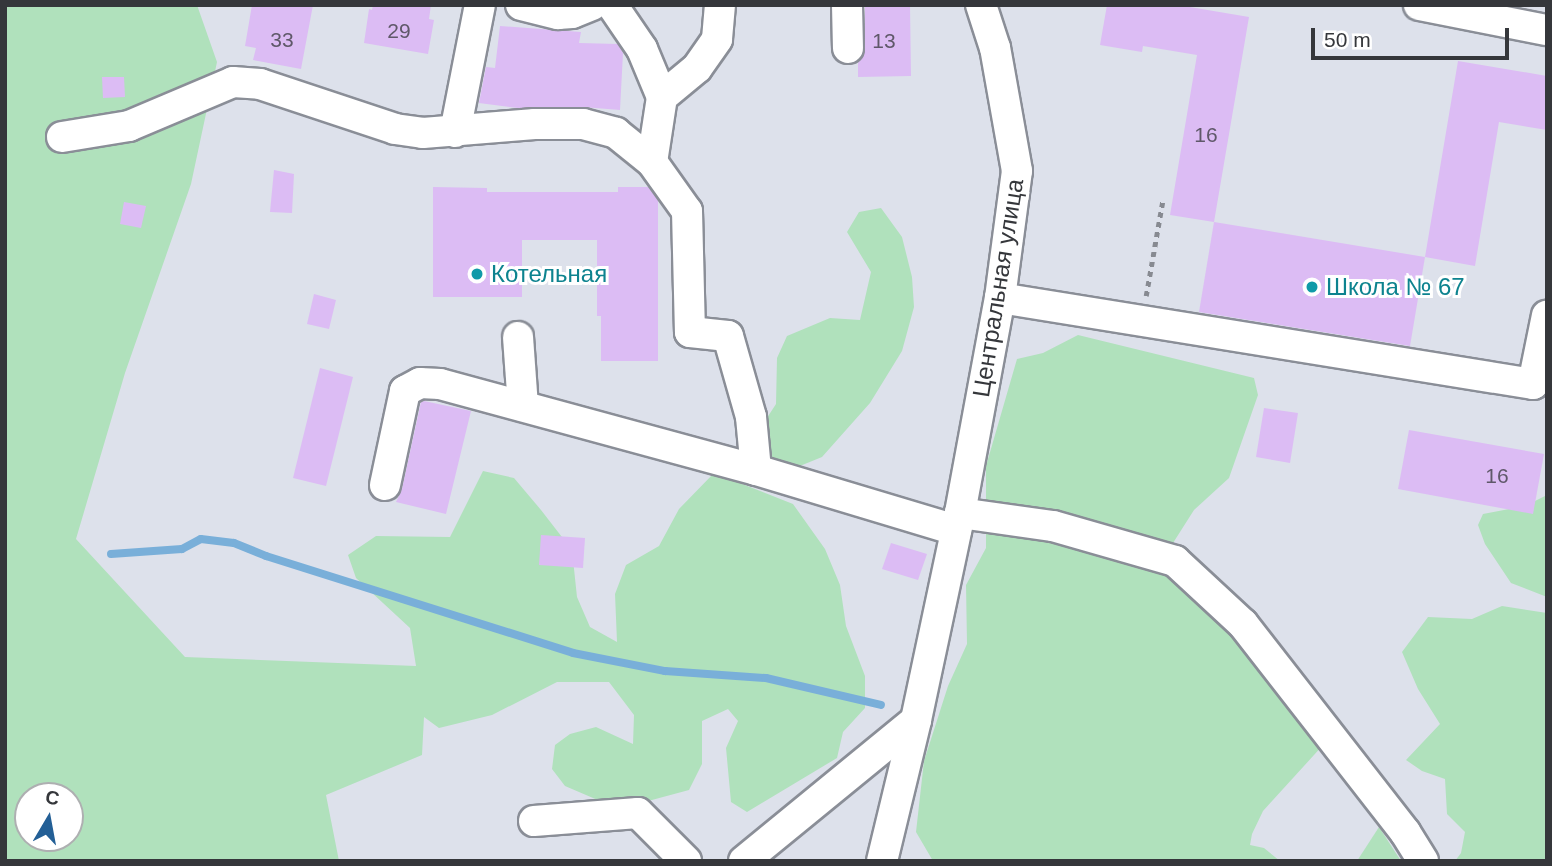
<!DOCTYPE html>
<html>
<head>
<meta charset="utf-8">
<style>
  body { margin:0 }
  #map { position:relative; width:1552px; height:866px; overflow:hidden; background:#dde1eb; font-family:Arial,sans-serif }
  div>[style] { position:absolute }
  .green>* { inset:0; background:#b0e1bc }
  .stream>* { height:8px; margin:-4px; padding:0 4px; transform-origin:4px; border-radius:4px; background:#79afd9 }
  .building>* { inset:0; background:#dcbcf4 }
  .path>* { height:4.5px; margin-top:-2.25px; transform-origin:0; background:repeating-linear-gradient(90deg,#878a91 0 5px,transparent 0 10px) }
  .roads { filter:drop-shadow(2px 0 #8a8e97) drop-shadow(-2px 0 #8a8e97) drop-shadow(0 2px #8a8e97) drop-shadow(0 -2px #8a8e97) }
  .minor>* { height:30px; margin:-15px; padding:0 15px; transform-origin:15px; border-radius:15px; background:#fff }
  .dots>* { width:19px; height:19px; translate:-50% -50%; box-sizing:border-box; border:4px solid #fff; border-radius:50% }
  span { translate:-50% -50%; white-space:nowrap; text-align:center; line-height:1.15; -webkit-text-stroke:6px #fff; paint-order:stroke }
  .number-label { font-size:21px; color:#5f5869 }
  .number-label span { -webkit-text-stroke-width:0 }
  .culture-label { font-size:24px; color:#0d838f }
  .left { translate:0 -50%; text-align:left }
  .street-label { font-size:24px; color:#35373b }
  .frame { position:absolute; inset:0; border:7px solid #35373b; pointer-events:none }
  .north { position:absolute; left:14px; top:782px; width:70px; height:70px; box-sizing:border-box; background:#fff; border:2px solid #aeafb1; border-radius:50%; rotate:10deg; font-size:19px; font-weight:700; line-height:28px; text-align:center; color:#35373b }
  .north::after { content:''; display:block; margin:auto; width:24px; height:32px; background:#235f96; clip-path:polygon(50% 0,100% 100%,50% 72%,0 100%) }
  .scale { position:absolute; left:1311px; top:28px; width:198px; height:32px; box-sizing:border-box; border:4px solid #35373b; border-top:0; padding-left:9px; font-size:21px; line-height:24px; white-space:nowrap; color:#35373b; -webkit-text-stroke:5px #fff; paint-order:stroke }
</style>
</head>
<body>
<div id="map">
  <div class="green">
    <div style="clip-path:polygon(evenodd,5px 5px,197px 5px,217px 62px,191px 184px,125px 373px,76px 539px,185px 657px,416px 666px,410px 628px,356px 578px,348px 555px,376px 536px,450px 537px,483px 471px,514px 478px,541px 510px,572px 550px,577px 597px,590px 627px,617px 642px,615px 594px,626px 565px,659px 546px,679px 509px,714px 473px,793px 504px,825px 549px,840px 585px,846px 626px,865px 676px,865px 708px,843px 732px,837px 758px,747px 812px,731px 802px,726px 748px,738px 721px,728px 709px,702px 721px,702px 764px,689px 790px,637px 804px,600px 801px,565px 786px,552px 769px,555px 745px,570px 734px,596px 727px,633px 744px,634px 715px,609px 682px,557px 682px,492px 715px,439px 728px,424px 717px,422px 755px,326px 795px,339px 861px,5px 861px,5px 5px,28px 796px,70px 796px,70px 838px,28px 838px,28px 796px)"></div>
    <div style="clip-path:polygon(881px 208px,902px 237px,912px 277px,914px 307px,902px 351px,870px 403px,822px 457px,790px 470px,763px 464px,761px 427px,776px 404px,777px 358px,787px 336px,830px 318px,860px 320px,871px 272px,847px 232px,859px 212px)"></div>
    <div style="clip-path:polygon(1078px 335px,1254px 378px,1258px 395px,1229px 478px,1194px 510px,1159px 565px,1237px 627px,1324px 744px,1263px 811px,1252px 834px,1250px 845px,1264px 848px,1280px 861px,933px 861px,916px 832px,924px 761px,948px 686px,967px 644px,966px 585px,986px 548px,986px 466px,1017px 359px,1043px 353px)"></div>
    <div style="clip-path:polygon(1547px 495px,1547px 597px,1511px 583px,1485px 544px,1478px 525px,1483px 514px,1525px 506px)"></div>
    <div style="clip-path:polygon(1502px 606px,1547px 613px,1547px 861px,1455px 861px,1461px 853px,1465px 832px,1447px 814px,1445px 779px,1422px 771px,1406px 760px,1440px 724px,1418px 689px,1402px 652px,1428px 617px,1472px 619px)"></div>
    <div style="clip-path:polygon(1379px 827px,1401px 861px,1357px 861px)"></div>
  </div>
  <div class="stream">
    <div style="left:111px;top:554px;width:71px;rotate:-4deg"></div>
    <div style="left:182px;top:549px;width:21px;rotate:-28deg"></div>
    <div style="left:201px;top:539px;width:33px;rotate:7deg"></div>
    <div style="left:234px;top:543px;width:35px;rotate:22deg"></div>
    <div style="left:266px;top:556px;width:322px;rotate:17.5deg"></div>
    <div style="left:573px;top:653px;width:94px;rotate:11.1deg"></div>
    <div style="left:665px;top:671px;width:101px;rotate:4deg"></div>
    <div style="left:766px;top:678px;width:118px;rotate:13.2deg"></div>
  </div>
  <div class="building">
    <div style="clip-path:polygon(252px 5px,313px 5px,301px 69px,253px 60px,256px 48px,245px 46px)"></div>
    <div style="clip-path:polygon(373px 5px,431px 5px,429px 19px,434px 20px,428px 54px,364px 43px,369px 9px,372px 10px)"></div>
    <div style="clip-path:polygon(865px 5px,910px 5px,911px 76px,858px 77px,858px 63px,865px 48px)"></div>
    <div style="clip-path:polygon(1107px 5px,1178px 5px,1249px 17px,1214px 222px,1170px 215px,1197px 55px,1143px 46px,1142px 52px,1100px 45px)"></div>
    <div style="clip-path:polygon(500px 26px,581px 32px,579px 43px,618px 44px,623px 53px,620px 110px,583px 107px,518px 108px,479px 103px,486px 67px,495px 68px)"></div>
    <div style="clip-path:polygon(1458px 61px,1547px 76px,1547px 130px,1499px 122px,1475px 266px,1425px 257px)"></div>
    <div style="clip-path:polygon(102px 77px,124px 77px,125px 97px,103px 98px)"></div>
    <div style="clip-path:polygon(274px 170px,294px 174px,292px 213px,270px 212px)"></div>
    <div style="clip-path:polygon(433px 187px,487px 188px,487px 192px,618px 192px,618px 187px,648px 187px,658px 200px,658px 361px,601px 361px,601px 316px,597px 316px,597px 240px,522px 240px,522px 297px,433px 297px)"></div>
    <div style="clip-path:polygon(124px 202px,146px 206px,141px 228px,120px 224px)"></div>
    <div style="clip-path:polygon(1214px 222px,1425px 257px,1410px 346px,1199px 312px)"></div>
    <div style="clip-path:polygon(314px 294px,336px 300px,329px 329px,307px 324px)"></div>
    <div style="clip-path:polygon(320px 368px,353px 377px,326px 486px,293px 478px)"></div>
    <div style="clip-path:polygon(424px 401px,471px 411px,446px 514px,396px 502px,402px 489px,421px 402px)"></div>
    <div style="clip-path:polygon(1264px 408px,1298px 413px,1290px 463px,1256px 457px)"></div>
    <div style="clip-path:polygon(1409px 430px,1544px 454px,1533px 514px,1398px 489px)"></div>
    <div style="clip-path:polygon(541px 535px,585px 538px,583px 568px,539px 565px)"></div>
    <div style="clip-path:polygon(891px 543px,927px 554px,918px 580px,882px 569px)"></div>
  </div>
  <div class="path">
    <div style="left:1146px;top:296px;width:98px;rotate:-80.1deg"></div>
  </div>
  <div class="roads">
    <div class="minor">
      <div style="left:521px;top:5px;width:38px;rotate:14deg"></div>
      <div style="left:558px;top:14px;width:14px;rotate:-4deg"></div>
      <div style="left:572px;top:13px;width:22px;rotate:-22deg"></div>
      <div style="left:612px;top:5px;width:53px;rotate:55.7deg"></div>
      <div style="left:642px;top:49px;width:52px;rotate:67.4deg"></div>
      <div style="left:662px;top:97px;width:66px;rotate:98.7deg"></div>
      <div style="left:652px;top:162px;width:60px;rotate:54.5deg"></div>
      <div style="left:687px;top:211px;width:121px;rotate:88.6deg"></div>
      <div style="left:690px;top:332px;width:38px;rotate:6deg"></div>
      <div style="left:728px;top:336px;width:84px;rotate:74.1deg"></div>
      <div style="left:751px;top:417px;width:53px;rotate:84.6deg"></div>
      <div style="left:847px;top:5px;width:43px;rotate:88.7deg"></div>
      <div style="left:1419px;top:5px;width:130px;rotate:11.1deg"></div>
      <div style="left:662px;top:97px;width:45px;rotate:-39.6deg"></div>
      <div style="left:697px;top:68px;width:35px;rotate:-55deg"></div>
      <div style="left:717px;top:39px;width:34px;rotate:-85deg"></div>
      <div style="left:455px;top:132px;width:129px;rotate:-78.9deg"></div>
      <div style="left:62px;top:137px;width:68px;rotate:-9.3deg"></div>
      <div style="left:129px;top:126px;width:113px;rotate:-22.9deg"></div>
      <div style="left:233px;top:82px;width:27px;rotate:4deg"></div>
      <div style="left:260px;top:84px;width:142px;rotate:18.4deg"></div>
      <div style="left:395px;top:129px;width:28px;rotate:8deg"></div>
      <div style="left:423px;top:133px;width:112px;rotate:-4.6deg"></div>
      <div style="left:535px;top:124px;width:48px"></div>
      <div style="left:583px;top:124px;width:34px;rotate:15deg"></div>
      <div style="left:616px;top:133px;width:46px;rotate:38.9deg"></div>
      <div style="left:1000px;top:298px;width:540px;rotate:9.17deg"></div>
      <div style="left:1533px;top:384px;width:70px;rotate:-78.5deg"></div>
      <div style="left:518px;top:337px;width:69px;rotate:85.9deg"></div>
      <div style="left:385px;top:485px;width:96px;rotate:-78deg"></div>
      <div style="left:405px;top:391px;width:17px;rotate:-28deg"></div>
      <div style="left:420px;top:383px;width:20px;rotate:3deg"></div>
      <div style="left:440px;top:384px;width:327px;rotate:15.2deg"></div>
      <div style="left:756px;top:470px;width:209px;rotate:16.7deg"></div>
      <div style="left:960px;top:513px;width:94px;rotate:8deg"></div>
      <div style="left:1053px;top:526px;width:127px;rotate:16deg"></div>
      <div style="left:1175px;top:561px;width:93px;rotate:42.8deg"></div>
      <div style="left:1243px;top:624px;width:264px;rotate:52.1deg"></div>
      <div style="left:1405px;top:832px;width:34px;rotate:58deg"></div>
      <div style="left:534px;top:821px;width:104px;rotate:-4.4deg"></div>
      <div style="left:638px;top:813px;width:68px;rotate:45deg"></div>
      <div style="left:744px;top:861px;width:222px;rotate:-39.3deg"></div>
      <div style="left:882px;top:861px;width:145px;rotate:-76.4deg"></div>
      <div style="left:916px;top:720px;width:212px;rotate:-78deg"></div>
      <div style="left:960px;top:513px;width:219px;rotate:-79.5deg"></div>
      <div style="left:1000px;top:298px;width:128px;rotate:-82.4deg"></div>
      <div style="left:1017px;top:171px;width:125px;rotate:-100.1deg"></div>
      <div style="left:995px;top:48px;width:45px;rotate:-108deg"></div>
    </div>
  </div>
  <div class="dots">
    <div style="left:477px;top:274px;background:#0f9aa8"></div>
    <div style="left:1312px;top:287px;background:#0f9aa8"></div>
  </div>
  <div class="number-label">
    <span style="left:399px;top:31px">29</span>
    <span style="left:282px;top:40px">33</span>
    <span style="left:884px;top:41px">13</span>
    <span style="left:1206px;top:135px">16</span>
    <span style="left:1497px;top:476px">16</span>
  </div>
  <div class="culture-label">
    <span class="left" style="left:491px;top:274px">Котельная</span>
    <span class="left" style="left:1326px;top:287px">Школа № 67</span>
  </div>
  <div class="street-label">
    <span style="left:998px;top:288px;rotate:-81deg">Центральная улица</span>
  </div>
  <div class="frame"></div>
  <div class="north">С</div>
  <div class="scale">50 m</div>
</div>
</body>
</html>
